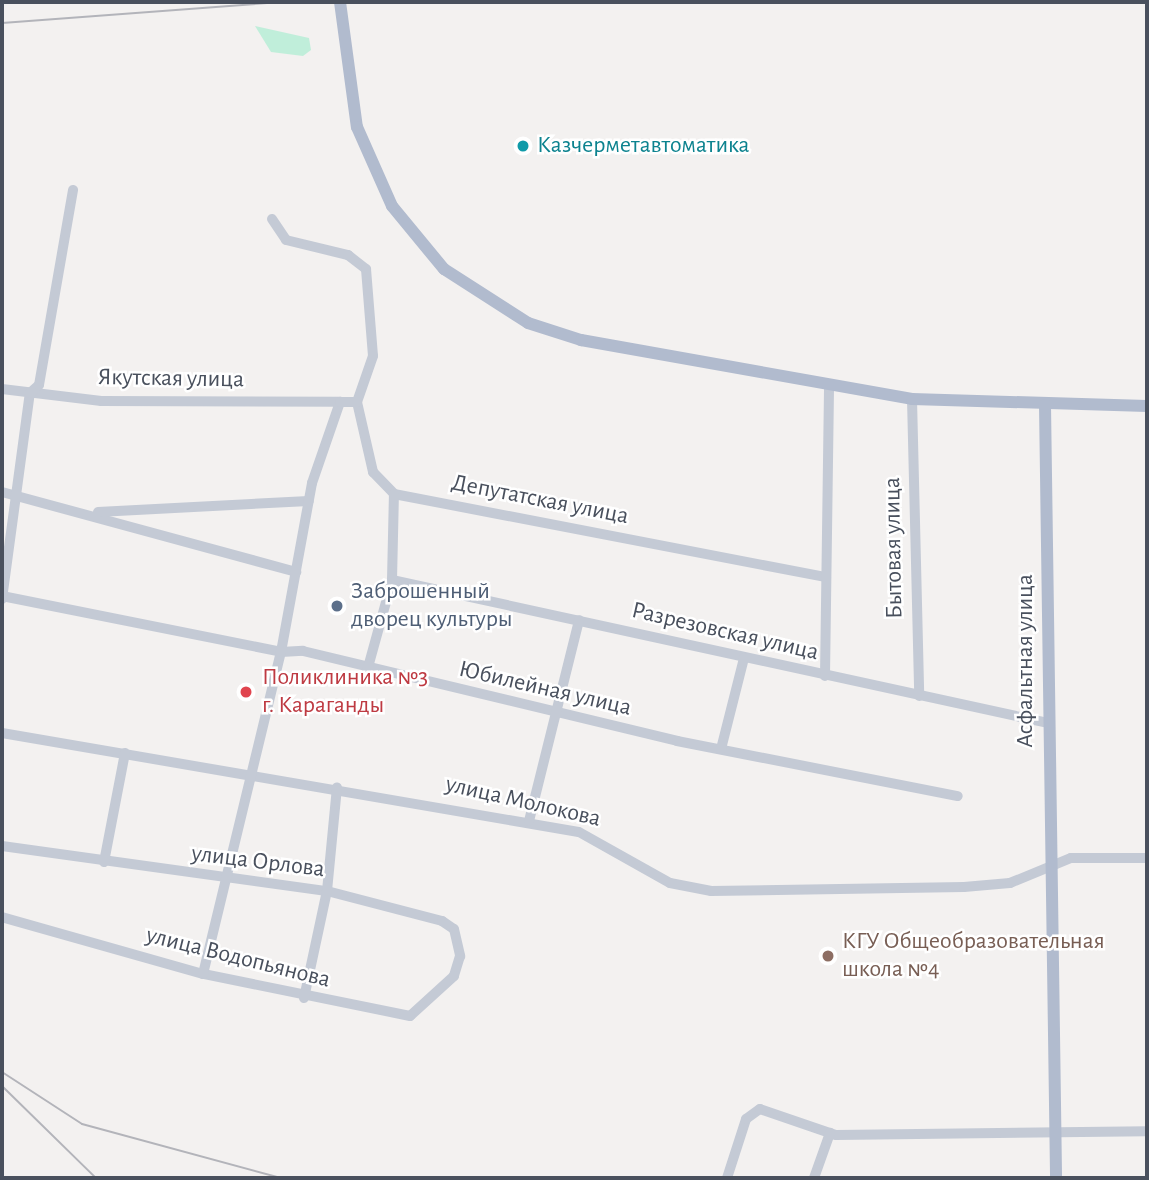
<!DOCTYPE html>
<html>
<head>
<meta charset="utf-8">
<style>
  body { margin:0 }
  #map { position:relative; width:1149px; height:1180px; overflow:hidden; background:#f3f1f0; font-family:"Alegreya Sans",sans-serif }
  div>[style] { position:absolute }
  .green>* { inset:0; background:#c0eeda }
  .minor>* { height:10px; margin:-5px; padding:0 5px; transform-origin:5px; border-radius:5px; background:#c4cad5 }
  .major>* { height:12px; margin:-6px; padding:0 6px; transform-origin:6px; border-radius:6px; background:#b1bbce }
  .rail>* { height:2px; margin:-1px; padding:0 1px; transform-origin:1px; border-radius:1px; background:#b3b4ba }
  .dots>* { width:19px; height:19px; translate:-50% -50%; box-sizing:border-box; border:4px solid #fff; border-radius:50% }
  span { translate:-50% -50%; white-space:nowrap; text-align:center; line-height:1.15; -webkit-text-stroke:5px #fff; paint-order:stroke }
  .culture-label { font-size:24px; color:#0d838f }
  .left { translate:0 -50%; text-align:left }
  .street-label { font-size:24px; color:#49505d }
  .service-label { font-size:24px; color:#4e5e75 }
  .health-label { font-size:24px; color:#be3a42 }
  .education-label { font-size:24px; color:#785e54 }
  .frame { position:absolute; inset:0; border:4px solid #49505d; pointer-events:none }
</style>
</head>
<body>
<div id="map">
  <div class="green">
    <div style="clip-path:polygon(255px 26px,309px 38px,311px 50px,303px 56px,271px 52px)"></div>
  </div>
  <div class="minor">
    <div style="left:272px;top:219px;width:25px;rotate:56deg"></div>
    <div style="left:286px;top:240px;width:64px;rotate:13.6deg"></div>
    <div style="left:348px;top:255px;width:23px;rotate:38deg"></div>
    <div style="left:366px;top:269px;width:87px;rotate:85.4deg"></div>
    <div style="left:373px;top:356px;width:49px;rotate:109.2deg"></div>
    <div style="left:357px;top:402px;width:72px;rotate:77.1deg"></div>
    <div style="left:373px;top:472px;width:30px;rotate:46deg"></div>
    <div style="left:394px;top:494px;width:440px;rotate:10.9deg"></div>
    <div style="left:2px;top:389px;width:100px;rotate:6.9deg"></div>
    <div style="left:101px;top:401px;width:239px;rotate:0.2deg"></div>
    <div style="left:912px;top:399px;width:297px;rotate:88.6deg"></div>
    <div style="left:2px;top:492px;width:305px;rotate:15.2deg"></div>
    <div style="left:98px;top:512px;width:211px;rotate:-3deg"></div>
    <div style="left:392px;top:580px;width:671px;rotate:12.3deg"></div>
    <div style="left:2px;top:596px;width:285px;rotate:11.3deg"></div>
    <div style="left:281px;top:652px;width:22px;rotate:-3deg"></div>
    <div style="left:303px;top:651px;width:385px;rotate:13.5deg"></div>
    <div style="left:677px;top:741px;width:286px;rotate:11.1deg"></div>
    <div style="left:2px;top:599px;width:208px;rotate:-82.3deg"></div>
    <div style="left:30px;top:393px;width:12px;rotate:-42deg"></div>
    <div style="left:39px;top:385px;width:198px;rotate:-80.1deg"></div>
    <div style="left:367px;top:671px;width:94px;rotate:-74.6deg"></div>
    <div style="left:392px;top:580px;width:86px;rotate:-88.7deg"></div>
    <div style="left:825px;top:676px;width:289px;rotate:-89.2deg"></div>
    <div style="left:2px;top:733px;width:585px;rotate:9.74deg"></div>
    <div style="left:579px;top:832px;width:104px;rotate:29.3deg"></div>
    <div style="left:670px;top:883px;width:42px;rotate:11deg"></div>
    <div style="left:711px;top:891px;width:253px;rotate:-0.9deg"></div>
    <div style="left:964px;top:887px;width:46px;rotate:-5deg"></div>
    <div style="left:1010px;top:883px;width:66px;rotate:-22.3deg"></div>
    <div style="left:1071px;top:858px;width:76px"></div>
    <div style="left:721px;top:749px;width:94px;rotate:-75.8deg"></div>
    <div style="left:529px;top:821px;width:207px;rotate:-76deg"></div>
    <div style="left:2px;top:846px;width:328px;rotate:7.9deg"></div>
    <div style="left:327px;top:891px;width:119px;rotate:14.6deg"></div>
    <div style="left:442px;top:921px;width:14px;rotate:34deg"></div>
    <div style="left:454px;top:929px;width:28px;rotate:77deg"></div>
    <div style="left:460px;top:956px;width:21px;rotate:107deg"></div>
    <div style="left:454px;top:976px;width:59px;rotate:137.7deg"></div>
    <div style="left:410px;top:1016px;width:211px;rotate:-168.5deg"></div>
    <div style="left:203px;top:974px;width:209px;rotate:-164.2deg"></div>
    <div style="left:104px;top:862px;width:111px;rotate:-79.1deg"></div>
    <div style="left:203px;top:974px;width:331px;rotate:-76.4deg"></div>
    <div style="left:281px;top:652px;width:172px;rotate:-79.6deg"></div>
    <div style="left:312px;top:483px;width:86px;rotate:-70.9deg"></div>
    <div style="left:340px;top:402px;width:17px"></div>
    <div style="left:304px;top:998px;width:109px;rotate:-77.9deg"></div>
    <div style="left:327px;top:891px;width:104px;rotate:-84.5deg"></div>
    <div style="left:727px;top:1178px;width:62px;rotate:-72.1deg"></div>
    <div style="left:746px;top:1119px;width:17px;rotate:-36deg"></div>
    <div style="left:760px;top:1109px;width:80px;rotate:18.9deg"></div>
    <div style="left:836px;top:1135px;width:311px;rotate:-0.7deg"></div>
    <div style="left:814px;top:1178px;width:48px;rotate:-70.4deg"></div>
  </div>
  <div class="major">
    <div style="left:340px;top:2px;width:126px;rotate:82.3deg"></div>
    <div style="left:357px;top:127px;width:86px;rotate:66.1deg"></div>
    <div style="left:392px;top:206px;width:82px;rotate:50.5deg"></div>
    <div style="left:444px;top:269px;width:100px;rotate:32.7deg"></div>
    <div style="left:528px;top:323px;width:56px;rotate:17.8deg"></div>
    <div style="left:581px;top:340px;width:336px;rotate:10.1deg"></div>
    <div style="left:912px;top:399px;width:235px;rotate:1.7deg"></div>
    <div style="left:1045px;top:405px;width:773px;rotate:89.18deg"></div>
  </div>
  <div class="rail">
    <div style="left:2px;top:23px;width:282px;rotate:-4.3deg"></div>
    <div style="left:2px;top:1072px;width:95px;rotate:33deg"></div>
    <div style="left:82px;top:1124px;width:206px;rotate:15.2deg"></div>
    <div style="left:2px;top:1086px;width:132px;rotate:44.4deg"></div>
  </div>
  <div class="dots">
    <div style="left:523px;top:146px;background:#0f9aa8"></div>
    <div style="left:337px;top:606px;background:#5c6f8a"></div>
    <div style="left:246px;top:692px;background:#e0444e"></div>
    <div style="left:828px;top:956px;background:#8d6e63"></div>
  </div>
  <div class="culture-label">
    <span class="left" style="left:537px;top:146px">Казчерметавтоматика</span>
  </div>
  <div class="street-label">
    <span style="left:171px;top:379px;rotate:1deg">Якутская улица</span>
    <span style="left:540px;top:500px;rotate:11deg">Депутатская улица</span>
    <span style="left:894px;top:548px;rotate:-91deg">Бытовая улица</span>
    <span style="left:725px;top:632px;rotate:13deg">Разрезовская улица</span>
    <span style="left:1026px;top:661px;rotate:-90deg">Асфальтная улица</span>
    <span style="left:545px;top:689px;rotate:13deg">Юбилейная улица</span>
    <span style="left:523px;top:802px;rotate:13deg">улица Молокова</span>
    <span style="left:258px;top:862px;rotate:7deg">улица Орлова</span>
    <span style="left:238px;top:958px;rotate:14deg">улица Водопьянова</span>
  </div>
  <div class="service-label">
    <span class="left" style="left:351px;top:606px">Заброшенный<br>дворец культуры</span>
  </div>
  <div class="health-label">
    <span class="left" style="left:262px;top:692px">Поликлиника №3<br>г. Караганды</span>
  </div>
  <div class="education-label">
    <span class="left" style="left:842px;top:956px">КГУ Общеобразовательная<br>школа №4</span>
  </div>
  <div class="frame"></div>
</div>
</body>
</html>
